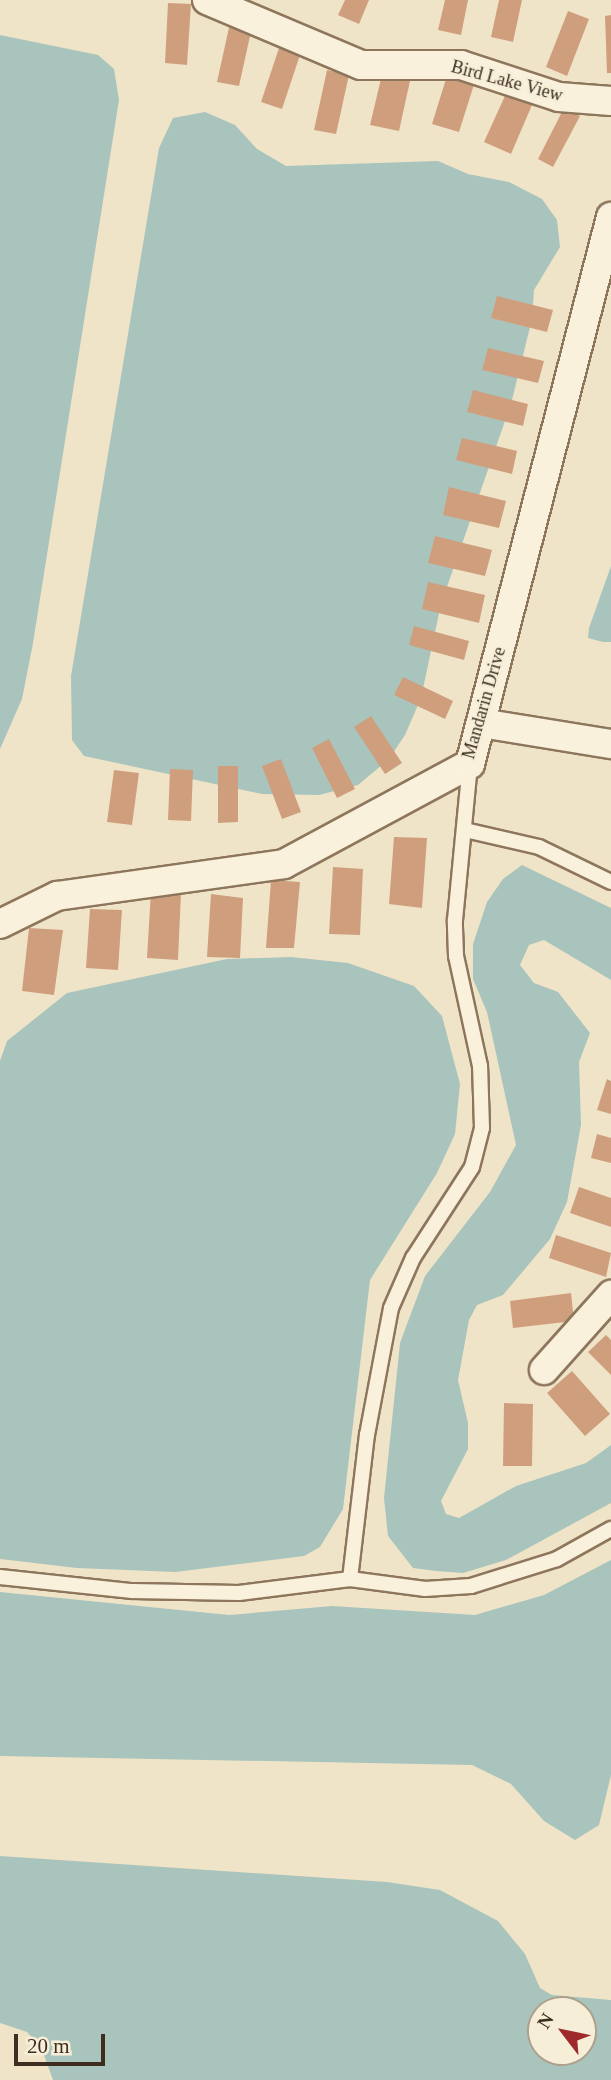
<!DOCTYPE html>
<html>
<head>
<meta charset="utf-8">
<style>
  body { margin:0 }
  #map { position:relative; width:611px; height:2080px; overflow:hidden; background:#f0e4c8; font-family:"Times New Roman",serif }
  div>[style] { position:absolute }
  .water>* { inset:0; background:#a9c4bc }
  .building>* { inset:0; background:#cf9f7d }
  .roads { filter:drop-shadow(2px 0 #8d765c) drop-shadow(-2px 0 #8d765c) drop-shadow(0 2px #8d765c) drop-shadow(0 -2px #8d765c) }
  .service>* { height:14px; margin:-7px; padding:0 7px; transform-origin:7px; border-radius:7px; background:#faf1dc }
  .minor>* { height:28px; margin:-14px; padding:0 14px; transform-origin:14px; border-radius:14px; background:#faf1dc }
  span { translate:-50% -50%; white-space:nowrap; text-align:center; line-height:1.15; -webkit-text-stroke:5px #f7eed8; paint-order:stroke }
  .street-label { font-size:18px; color:#3d2e20 }
  .north { position:absolute; left:527px; top:1996px; width:70px; height:70px; box-sizing:border-box; background:#f7eed8; border:2px solid #ada18e; border-radius:50%; rotate:302deg; font-size:19px; font-weight:700; line-height:28px; text-align:center; color:#3d2e20 }
  .north::after { content:''; display:block; margin:auto; width:24px; height:32px; background:#9e2a2b; clip-path:polygon(50% 0,100% 100%,50% 72%,0 100%) }
  .scale { position:absolute; left:14px; top:2034px; width:91px; height:32px; box-sizing:border-box; border:4px solid #3d2e20; border-top:0; padding-left:9px; font-size:21px; line-height:24px; white-space:nowrap; color:#3d2e20; -webkit-text-stroke:5px #f7eed8; paint-order:stroke }
</style>
</head>
<body>
<div id="map">
  <div class="water">
    <div style="clip-path:polygon(0 35px,98px 55px,114px 69px,119px 100px,33px 643px,22px 699px,0 749px)"></div>
    <div style="clip-path:polygon(205px 112px,235px 125px,257px 149px,286px 166px,438px 161px,468px 174px,509px 182px,542px 199px,557px 220px,560px 247px,534px 290px,532px 319px,511px 404px,441px 604px,421px 698px,405px 735px,389px 759px,358px 785px,319px 795px,262px 794px,84px 756px,72px 740px,71px 676px,159px 148px,173px 118px)"></div>
    <div style="clip-path:polygon(611px 566px,611px 642px,603px 642px,588px 638px,589px 628px)"></div>
    <div style="clip-path:polygon(522px 865px,611px 908px,611px 980px,544px 940px,529px 945px,520px 965px,534px 983px,558px 992px,590px 1033px,579px 1062px,581px 1125px,567px 1202px,550px 1239px,503px 1295px,477px 1305px,469px 1320px,458px 1380px,468px 1423px,468px 1449px,441px 1501px,446px 1514px,459px 1518px,516px 1486px,586px 1463px,611px 1445px,611px 1503px,506px 1560px,463px 1573px,436px 1571px,413px 1568px,388px 1536px,384px 1498px,400px 1343px,425px 1276px,490px 1192px,516px 1145px,487px 1012px,473px 979px,473px 944px,487px 902px,503px 879px)"></div>
    <div style="clip-path:polygon(291px 957px,348px 963px,414px 986px,442px 1016px,460px 1084px,455px 1134px,437px 1173px,370px 1280px,343px 1509px,320px 1547px,304px 1556px,175px 1572px,77px 1568px,0 1559px,0 1061px,7px 1041px,67px 993px,227px 959px)"></div>
    <div style="clip-path:polygon(611px 1560px,611px 1775px,599px 1825px,575px 1840px,544px 1821px,511px 1784px,472px 1765px,0 1756px,0 1592px,229px 1615px,332px 1606px,475px 1615px,544px 1595px)"></div>
    <div style="clip-path:polygon(evenodd,0 1856px,387px 1882px,440px 1890px,498px 1921px,525px 1954px,540px 1988px,552px 1995px,611px 2000px,611px 2080px,53px 2080px,41px 2047px,27px 2032px,0 2023px,0 1856px,541px 2010px,583px 2010px,583px 2052px,541px 2052px,541px 2010px)"></div>
  </div>
  <div class="building">
    <div style="clip-path:polygon(345px 0,369px 0,359px 24px,338px 15px)"></div>
    <div style="clip-path:polygon(445px 0,468px 0,461px 35px,438px 30px)"></div>
    <div style="clip-path:polygon(499px 0,522px 0,513px 42px,491px 37px)"></div>
    <div style="clip-path:polygon(168px 3px,191px 4px,187px 65px,165px 63px)"></div>
    <div style="clip-path:polygon(568px 11px,589px 19px,567px 76px,546px 67px)"></div>
    <div style="clip-path:polygon(611px 15px,611px 73px,607px 73px,605px 16px)"></div>
    <div style="clip-path:polygon(230px 23px,252px 27px,239px 86px,217px 82px)"></div>
    <div style="clip-path:polygon(280px 45px,301px 52px,282px 109px,261px 102px)"></div>
    <div style="clip-path:polygon(384px 66px,412px 72px,399px 131px,370px 125px)"></div>
    <div style="clip-path:polygon(450px 66px,477px 75px,459px 132px,432px 124px)"></div>
    <div style="clip-path:polygon(327px 70px,349px 75px,336px 134px,314px 130px)"></div>
    <div style="clip-path:polygon(509px 87px,535px 98px,511px 154px,484px 142px)"></div>
    <div style="clip-path:polygon(564px 108px,580px 116px,553px 167px,538px 159px)"></div>
    <div style="clip-path:polygon(497px 296px,553px 310px,547px 332px,491px 318px)"></div>
    <div style="clip-path:polygon(488px 348px,544px 361px,538px 383px,482px 370px)"></div>
    <div style="clip-path:polygon(473px 390px,528px 404px,523px 426px,467px 412px)"></div>
    <div style="clip-path:polygon(462px 438px,517px 451px,512px 474px,456px 460px)"></div>
    <div style="clip-path:polygon(449px 487px,506px 501px,499px 528px,443px 515px)"></div>
    <div style="clip-path:polygon(435px 536px,492px 550px,485px 576px,428px 563px)"></div>
    <div style="clip-path:polygon(428px 582px,485px 595px,479px 623px,422px 609px)"></div>
    <div style="clip-path:polygon(414px 626px,469px 641px,464px 660px,409px 645px)"></div>
    <div style="clip-path:polygon(403px 677px,453px 701px,445px 719px,394px 695px)"></div>
    <div style="clip-path:polygon(371px 716px,402px 763px,385px 774px,354px 727px)"></div>
    <div style="clip-path:polygon(329px 739px,355px 789px,337px 798px,312px 748px)"></div>
    <div style="clip-path:polygon(281px 759px,301px 812px,282px 819px,262px 766px)"></div>
    <div style="clip-path:polygon(218px 766px,238px 766px,238px 822px,218px 823px)"></div>
    <div style="clip-path:polygon(170px 769px,193px 770px,191px 821px,168px 820px)"></div>
    <div style="clip-path:polygon(114px 770px,139px 773px,132px 825px,107px 822px)"></div>
    <div style="clip-path:polygon(394px 837px,427px 838px,422px 908px,389px 904px)"></div>
    <div style="clip-path:polygon(333px 867px,363px 869px,360px 935px,329px 934px)"></div>
    <div style="clip-path:polygon(271px 880px,300px 882px,294px 948px,266px 948px)"></div>
    <div style="clip-path:polygon(151px 891px,181px 893px,178px 960px,147px 958px)"></div>
    <div style="clip-path:polygon(211px 894px,243px 898px,240px 958px,207px 957px)"></div>
    <div style="clip-path:polygon(90px 909px,122px 910px,118px 970px,86px 968px)"></div>
    <div style="clip-path:polygon(29px 928px,63px 930px,54px 995px,22px 991px)"></div>
    <div style="clip-path:polygon(607px 1079px,611px 1081px,611px 1114px,597px 1110px)"></div>
    <div style="clip-path:polygon(597px 1134px,611px 1138px,611px 1163px,591px 1158px)"></div>
    <div style="clip-path:polygon(579px 1187px,611px 1198px,611px 1227px,570px 1213px)"></div>
    <div style="clip-path:polygon(556px 1235px,611px 1253px,606px 1277px,549px 1258px)"></div>
    <div style="clip-path:polygon(571px 1293px,574px 1321px,513px 1328px,510px 1301px)"></div>
    <div style="clip-path:polygon(606px 1335px,611px 1340px,611px 1375px,588px 1352px)"></div>
    <div style="clip-path:polygon(572px 1371px,610px 1414px,585px 1436px,547px 1393px)"></div>
    <div style="clip-path:polygon(504px 1403px,533px 1404px,532px 1466px,503px 1466px)"></div>
  </div>
  <div class="roads">
    <div class="service">
      <div style="left:465px;top:830px;width:76px;rotate:12.9deg"></div>
      <div style="left:539px;top:847px;width:80px;rotate:25.9deg"></div>
      <div style="left:0;top:1577px;width:133px;rotate:6.1deg"></div>
      <div style="left:132px;top:1591px;width:107px;rotate:1.1deg"></div>
      <div style="left:239px;top:1593px;width:112px;rotate:-7.2deg"></div>
      <div style="left:350px;top:1579px;width:76px;rotate:7.6deg"></div>
      <div style="left:425px;top:1589px;width:46px;rotate:-3.7deg"></div>
      <div style="left:471px;top:1586px;width:90px;rotate:-17.4deg"></div>
      <div style="left:557px;top:1559px;width:62px;rotate:-29.1deg"></div>
      <div style="left:350px;top:1579px;width:145px;rotate:-83.3deg"></div>
      <div style="left:367px;top:1435px;width:129px;rotate:-79.3deg"></div>
      <div style="left:391px;top:1308px;width:55px;rotate:-66.3deg"></div>
      <div style="left:413px;top:1258px;width:108px;rotate:-57deg"></div>
      <div style="left:472px;top:1167px;width:40px;rotate:-75.6deg"></div>
      <div style="left:482px;top:1128px;width:62px;rotate:-91.8deg"></div>
      <div style="left:480px;top:1066px;width:113px;rotate:-102.3deg"></div>
      <div style="left:456px;top:956px;width:36px;rotate:-92deg"></div>
      <div style="left:455px;top:920px;width:157px;rotate:-84.5deg"></div>
    </div>
    <div class="minor">
      <div style="left:207px;top:0;width:167px;rotate:22.9deg"></div>
      <div style="left:361px;top:65px;width:100px"></div>
      <div style="left:461px;top:65px;width:103px;rotate:18.1deg"></div>
      <div style="left:559px;top:97px;width:52px;rotate:4.4deg"></div>
      <div style="left:481px;top:723px;width:132px;rotate:9.2deg"></div>
      <div style="left:0;top:924px;width:64px;rotate:-26.2deg"></div>
      <div style="left:57px;top:896px;width:229px;rotate:-8deg"></div>
      <div style="left:284px;top:864px;width:211px;rotate:-28.3deg"></div>
      <div style="left:470px;top:764px;width:565px;rotate:-75.55deg"></div>
      <div style="left:544px;top:1370px;width:101px;rotate:-48.2deg"></div>
    </div>
  </div>
  <div class="street-label">
    <span style="left:507px;top:81px;rotate:15deg">Bird Lake View</span>
    <span style="left:484px;top:703px;rotate:-74deg">Mandarin Drive</span>
  </div>
  <div class="north">N</div>
  <div class="scale">20 m</div>
</div>
</body>
</html>
